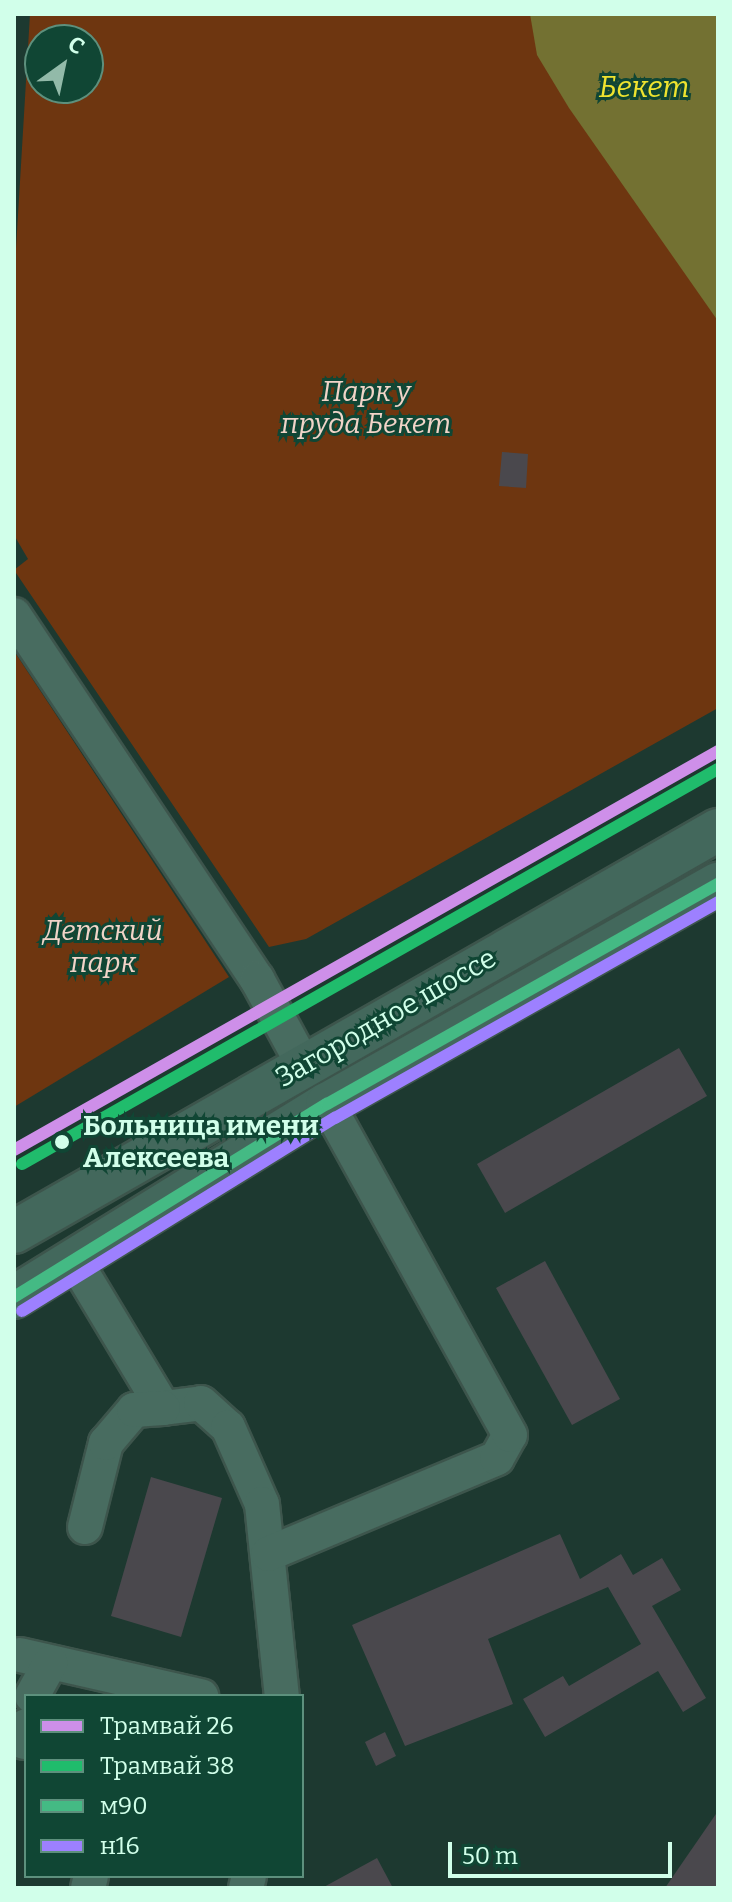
<!DOCTYPE html>
<html>
<head>
<meta charset="utf-8">
<style>
  body { margin:0 }
  #map { position:relative; width:732px; height:1902px; overflow:hidden; background:#1d3930; font-family:Bitter,serif }
  div>[style] { position:absolute }
  .green>* { inset:0; background:#6e3610 }
  .water>* { inset:0; background:#737132 }
  .building>* { inset:0; background:#4a484d }
  .roads { filter:drop-shadow(2px 0 #3d554c) drop-shadow(-2px 0 #3d554c) drop-shadow(0 2px #3d554c) drop-shadow(0 -2px #3d554c) }
  .minor>* { height:34px; margin:-17px; padding:0 17px; transform-origin:17px; border-radius:17px; background:#486c60 }
  .major>* { height:42px; margin:-21px; padding:0 21px; transform-origin:21px; border-radius:21px; background:#43685c }
  .bus-1>* { height:12px; margin:-6px; padding:0 6px; transform-origin:6px; border-radius:6px; background:#44ba84 }
  .bus-2>* { height:12px; margin:-6px; padding:0 6px; transform-origin:6px; border-radius:6px; background:#9d80ff }
  .tram-1>* { height:12px; margin:-6px; padding:0 6px; transform-origin:6px; border-radius:6px; background:#ce8fe9 }
  .tram-2>* { height:12px; margin:-6px; padding:0 6px; transform-origin:6px; border-radius:6px; background:#20bc6c }
  .dots>* { width:22px; height:22px; translate:-50% -50%; box-sizing:border-box; border:4px solid #104634; border-radius:50% }
  span { translate:-50% -50%; white-space:nowrap; text-align:center; line-height:1.15; -webkit-text-stroke:6px #104634; paint-order:stroke }
  .park-label { font-size:28px; color:#f1d4c8; font-style:italic }
  .street-label { font-size:28px; color:#d1ffea }
  .stop-label { font-size:28px; color:#d1ffea; font-weight:700 }
  .left { translate:0 -50%; text-align:left }
  .water-label { font-size:30px; color:#eee32f; font-style:italic }
  .frame { position:absolute; inset:0; border:16px solid #d1ffea; pointer-events:none }
  .legend { position:absolute; left:24px; top:1694px; width:280px; height:184px; box-sizing:border-box; background:#104634; border:2px solid #5d907d; margin:0; padding:10px 14px; list-style:none; font-size:24px; color:#d1ffea }
  .legend li { display:flex; align-items:center; gap:16px; height:40px }
  .legend b { width:40px; border:2px solid #5d907d }
  .north { position:absolute; left:24px; top:24px; width:80px; height:80px; box-sizing:border-box; background:#104634; border:2px solid #5d907d; border-radius:50%; rotate:33deg; font-size:22px; font-weight:700; line-height:32px; text-align:center; color:#d1ffea }
  .north::after { content:''; display:block; margin:auto; width:28px; height:36px; background:#92baa9; clip-path:polygon(50% 0,100% 100%,50% 72%,0 100%) }
  .scale { position:absolute; left:448px; top:1842px; width:224px; height:36px; box-sizing:border-box; border:4px solid #d1ffea; border-top:0; padding-left:10px; font-size:24px; line-height:28px; white-space:nowrap; color:#d1ffea; -webkit-text-stroke:6px #104634; paint-order:stroke }
</style>
</head>
<body>
<div id="map">
  <div class="green">
    <div style="clip-path:polygon(evenodd,30px 14px,718px 14px,718px 708px,306px 939px,269px 947px,14px 570px,28px 559px,14px 535px,14px 282px,30px 14px,40px 40px,88px 40px,88px 88px,40px 88px,40px 40px)"></div>
    <div style="clip-path:polygon(14px 651px,229px 977px,14px 1107px)"></div>
  </div>
  <div class="water">
    <div style="clip-path:polygon(530px 14px,718px 14px,718px 321px,569px 108px,537px 55px)"></div>
  </div>
  <div class="building">
    <div style="clip-path:polygon(502px 452px,528px 454px,526px 488px,499px 486px)"></div>
    <div style="clip-path:polygon(679px 1048px,707px 1096px,505px 1213px,477px 1164px)"></div>
    <div style="clip-path:polygon(545px 1261px,620px 1399px,572px 1425px,496px 1288px)"></div>
    <div style="clip-path:polygon(151px 1477px,222px 1498px,181px 1637px,111px 1616px)"></div>
    <div style="clip-path:polygon(560px 1534px,580px 1579px,621px 1554px,633px 1575px,662px 1558px,681px 1590px,652px 1606px,706px 1698px,683px 1712px,658px 1671px,545px 1737px,523px 1699px,563px 1676px,569px 1686px,641px 1644px,608px 1587px,488px 1639px,513px 1704px,405px 1746px,352px 1625px)"></div>
    <div style="clip-path:polygon(385px 1732px,396px 1756px,376px 1766px,365px 1742px)"></div>
    <div style="clip-path:polygon(718px 1811px,718px 1888px,665px 1888px)"></div>
    <div style="clip-path:polygon(377px 1858px,393px 1888px,322px 1888px)"></div>
  </div>
  <div class="roads">
    <div class="minor">
      <div style="left:14px;top:615px;width:438px;rotate:56.3deg"></div>
      <div style="left:257px;top:979px;width:97px;rotate:61.6deg"></div>
      <div style="left:73px;top:1258px;width:175px;rotate:59deg"></div>
      <div style="left:163px;top:1408px;width:38px;rotate:-7deg"></div>
      <div style="left:201px;top:1403px;width:36px;rotate:42deg"></div>
      <div style="left:228px;top:1427px;width:84px;rotate:66.2deg"></div>
      <div style="left:262px;top:1504px;width:193px;rotate:84.1deg"></div>
      <div style="left:85px;top:1527px;width:87px;rotate:-76deg"></div>
      <div style="left:106px;top:1443px;width:43px;rotate:-49.7deg"></div>
      <div style="left:134px;top:1410px;width:29px;rotate:-4deg"></div>
      <div style="left:268px;top:1554px;width:248px;rotate:-22.7deg"></div>
      <div style="left:497px;top:1458px;width:26px;rotate:-61deg"></div>
      <div style="left:510px;top:1435px;width:378px;rotate:-118.9deg"></div>
      <div style="left:20px;top:1655px;width:186px;rotate:12.8deg"></div>
      <div style="left:32px;top:1696px;width:38px;rotate:-61deg"></div>
      <div style="left:24px;top:1742px;width:16px;rotate:-83deg"></div>
      <div style="left:88px;top:1888px;width:12px;rotate:-76deg"></div>
      <div style="left:246px;top:1888px;width:12px;rotate:-76deg"></div>
    </div>
    <div class="major">
      <div style="left:14px;top:1232px;width:811px;rotate:-29.73deg"></div>
      <div style="left:14px;top:1297px;width:368px;rotate:-31.7deg"></div>
      <div style="left:327px;top:1104px;width:449px;rotate:-29.4deg"></div>
    </div>
  </div>
  <div class="bus-1">
    <div style="left:14px;top:1297px;width:368px;rotate:-31.7deg"></div>
    <div style="left:327px;top:1104px;width:449px;rotate:-29.4deg"></div>
  </div>
  <div class="bus-2">
    <div style="left:22px;top:1311px;width:368px;rotate:-31.7deg"></div>
    <div style="left:335px;top:1118px;width:440px;rotate:-29.4deg"></div>
  </div>
  <div class="tram-1">
    <div style="left:14px;top:1150px;width:809px;rotate:-29.54deg"></div>
  </div>
  <div class="tram-2">
    <div style="left:22px;top:1164px;width:800px;rotate:-29.58deg"></div>
  </div>
  <div class="dots">
    <div style="left:62px;top:1142px;background:#d1ffea"></div>
  </div>
  <div class="park-label">
    <span style="left:366px;top:408px">Парк у<br>пруда Бекет</span>
    <span style="left:103px;top:947px">Детский<br>парк</span>
  </div>
  <div class="street-label">
    <span style="left:386px;top:1018px;rotate:-30deg">Загородное шоссе</span>
  </div>
  <div class="stop-label">
    <span class="left" style="left:83px;top:1142px">Больница имени<br>Алексеева</span>
  </div>
  <div class="water-label">
    <span style="left:644px;top:87px">Бекет</span>
  </div>
  <div class="frame"></div>
  <ul class="legend">
  <li><b style="height:10px;background:#ce8fe9"></b>Трамвай 26</li>
  <li><b style="height:10px;background:#20bc6c"></b>Трамвай 38</li>
  <li><b style="height:10px;background:#44ba84"></b>м90</li>
  <li><b style="height:10px;background:#9d80ff"></b>н16</li>
  </ul>
  <div class="north">С</div>
  <div class="scale">50 m</div>
</div>
</body>
</html>
